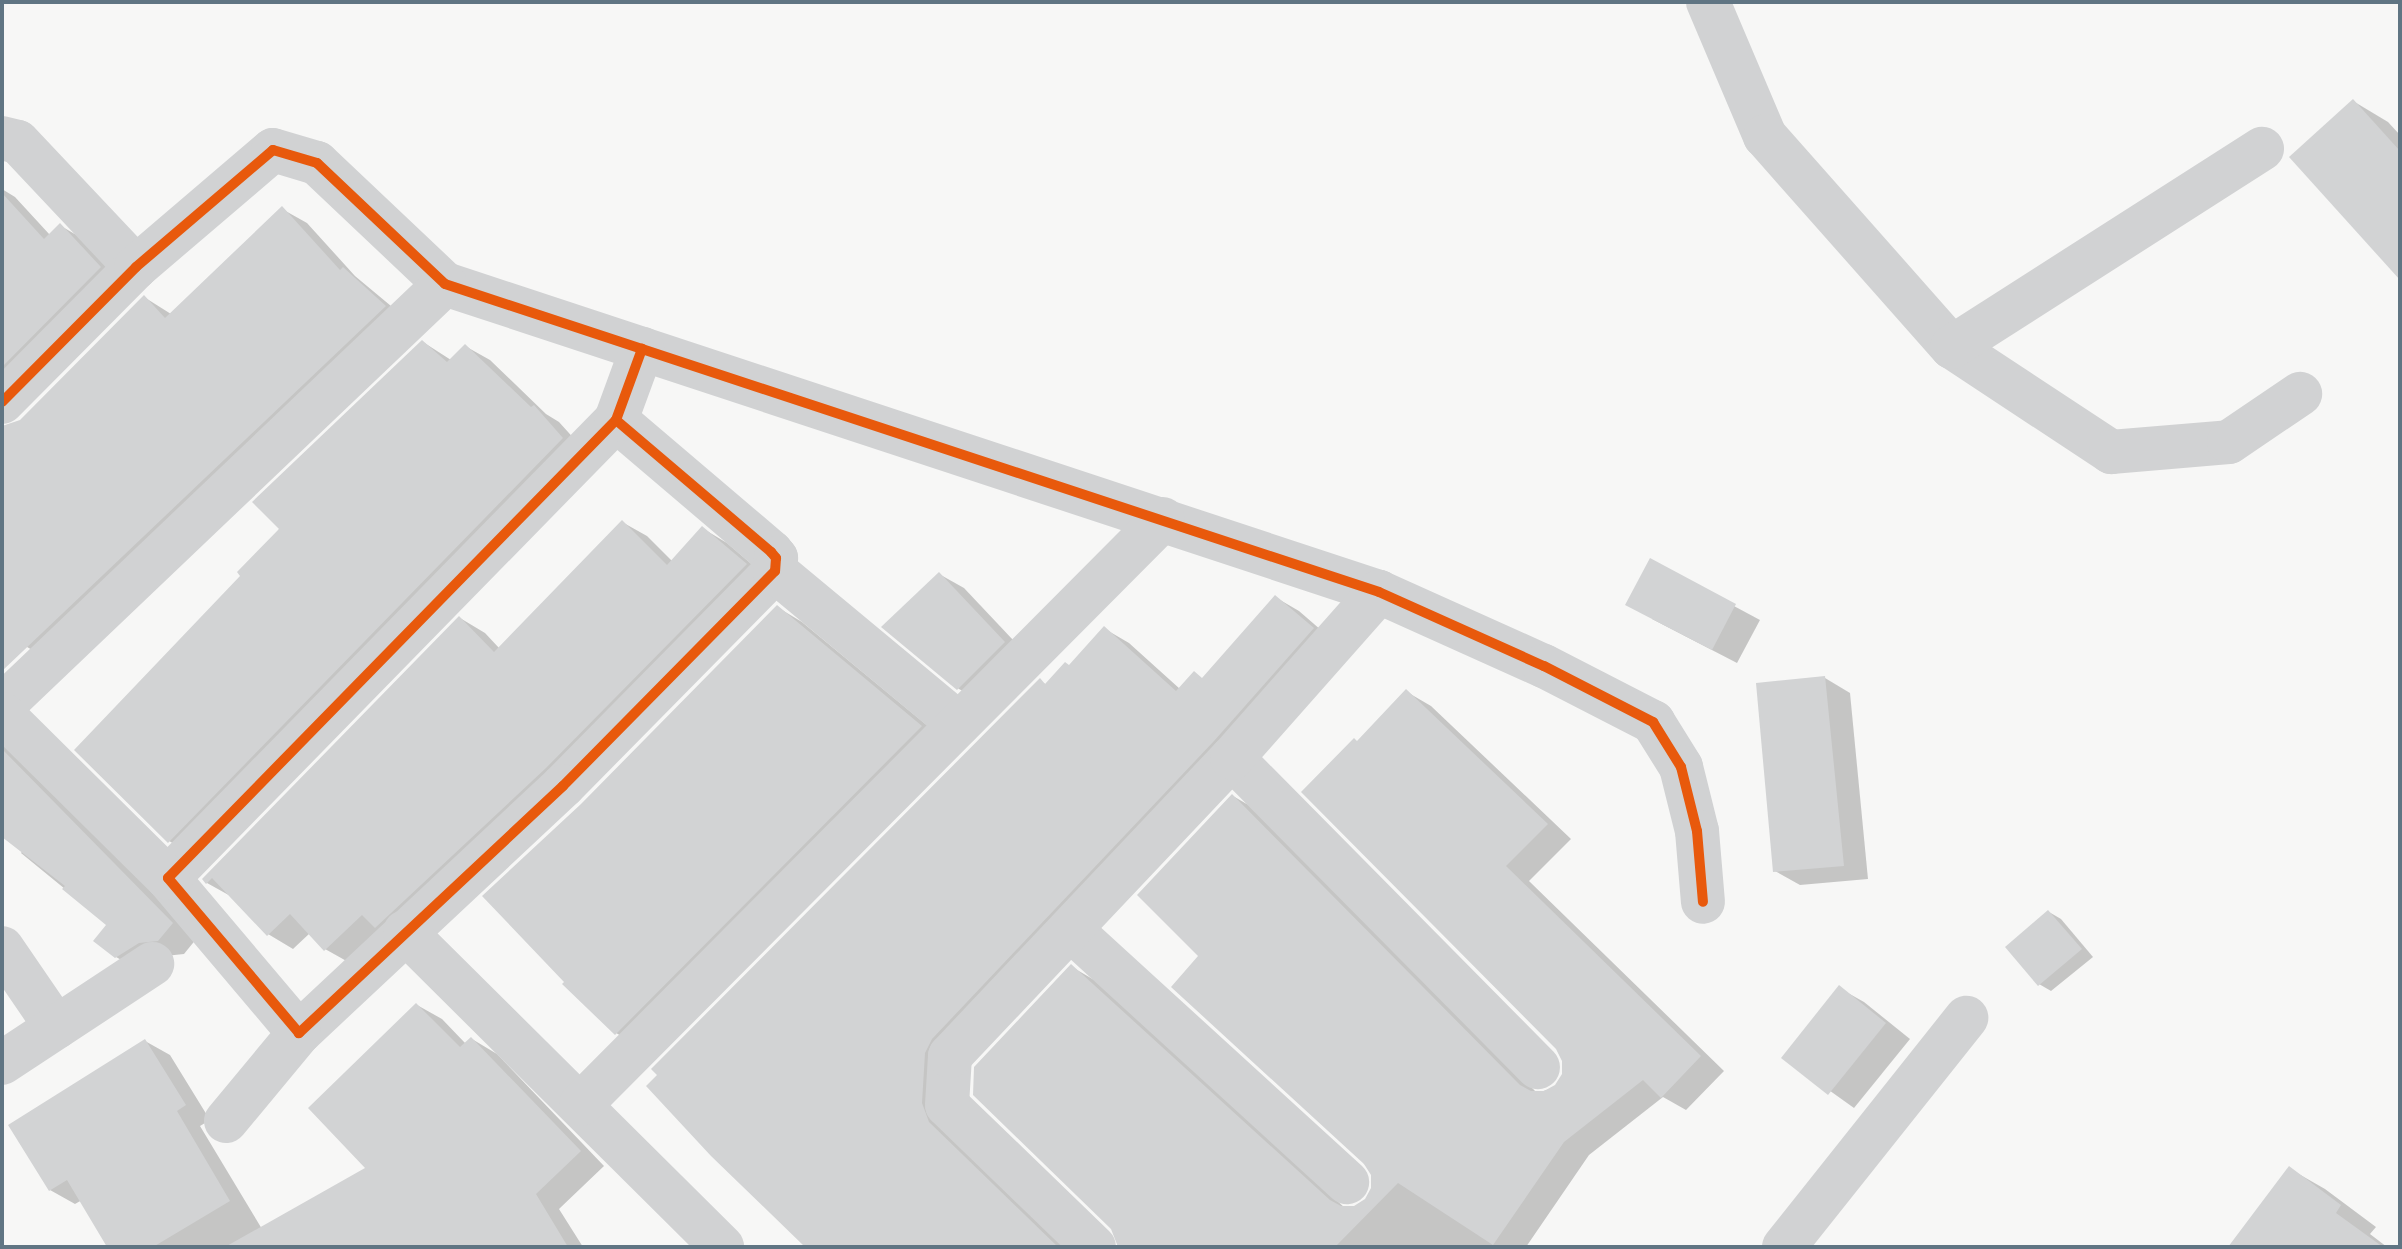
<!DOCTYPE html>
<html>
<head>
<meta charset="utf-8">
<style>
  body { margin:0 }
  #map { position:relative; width:2402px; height:1249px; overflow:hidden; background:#f7f7f6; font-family:"Alegreya Sans",sans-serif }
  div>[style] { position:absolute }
  .shadow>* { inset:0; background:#0003 }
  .building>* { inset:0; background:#d2d3d4 }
  .street>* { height:44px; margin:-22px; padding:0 22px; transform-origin:22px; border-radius:22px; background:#d1d2d3 }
  .cycleway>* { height:10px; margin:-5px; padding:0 5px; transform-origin:5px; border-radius:5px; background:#e8590c }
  span { translate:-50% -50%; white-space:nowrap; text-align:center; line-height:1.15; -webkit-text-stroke:8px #fff; paint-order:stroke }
  .frame { position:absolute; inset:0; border:4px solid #607583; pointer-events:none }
</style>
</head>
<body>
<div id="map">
  <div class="shadow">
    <div style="clip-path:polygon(2353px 101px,2388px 122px,2400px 135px,2400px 277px)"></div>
    <div style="clip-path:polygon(2px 189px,15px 197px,50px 235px,61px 226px,85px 240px,125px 282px,2px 411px,4px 428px,21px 421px,144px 297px,171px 314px,282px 209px,307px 223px,355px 276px,409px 321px,52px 661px,27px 647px,2px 622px)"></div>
    <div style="clip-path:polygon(423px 342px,451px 360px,465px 346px,490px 360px,546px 414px,559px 422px,587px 453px,194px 855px,169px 841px,243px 576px)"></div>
    <div style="clip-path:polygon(622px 522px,647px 536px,673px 562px,702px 528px,727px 543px,770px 580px,350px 963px,325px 949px,310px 933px,293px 949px,268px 934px,234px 898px,207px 883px,204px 879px,460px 618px,485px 633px,500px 649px)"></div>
    <div style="clip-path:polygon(1650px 561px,1760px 620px,1737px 663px,1652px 619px)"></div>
    <div style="clip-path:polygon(939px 574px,964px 588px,1029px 657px,984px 703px,959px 689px,884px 627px)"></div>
    <div style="clip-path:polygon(1275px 597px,1299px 611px,1336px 643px,949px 1069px,1065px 1247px,808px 1247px,1040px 681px,1047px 685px,1070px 667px,1105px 629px,1129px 643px,1180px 689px,1203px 679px)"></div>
    <div style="clip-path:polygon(777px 607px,802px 622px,946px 741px,641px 1047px,616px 1033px,582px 805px)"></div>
    <div style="clip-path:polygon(1825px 678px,1850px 693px,1868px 879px,1800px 885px,1775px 871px)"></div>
    <div style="clip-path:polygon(1407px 692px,1431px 706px,1571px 839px,1529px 881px,1724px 1071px,1686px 1110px,1663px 1097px,1589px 1155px,1526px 1247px,1120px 1247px,1072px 967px,1096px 981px,1345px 1208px,1354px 1208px,1367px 1200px,1373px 1189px,1373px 1175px,1201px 956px,1233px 796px,1257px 810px,1537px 1093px,1556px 1087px,1564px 1073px,1564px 1059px,1358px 743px)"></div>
    <div style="clip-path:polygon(2px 709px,197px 938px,184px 954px,165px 956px,141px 971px,116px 957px,109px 925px,21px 853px,27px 845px,2px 824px)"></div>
    <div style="clip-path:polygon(2049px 912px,2061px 919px,2093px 957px,2051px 991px,2039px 984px)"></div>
    <div style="clip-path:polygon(1839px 988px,1864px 1002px,1910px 1039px,1854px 1108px,1784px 1058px)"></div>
    <div style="clip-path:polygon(417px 1005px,442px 1019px,466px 1044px,472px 1039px,497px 1054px,604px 1166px,559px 1209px,583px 1247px,109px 1247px,82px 1200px,75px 1204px,50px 1190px,145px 1041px,170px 1055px,210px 1120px,200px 1126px,262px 1229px,368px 1168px)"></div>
    <div style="clip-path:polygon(2290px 1169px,2325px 1189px,2376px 1227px,2370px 1234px,2387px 1247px,2230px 1247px)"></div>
  </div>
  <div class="building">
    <div style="clip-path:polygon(2353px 99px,2400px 151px,2400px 280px,2289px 157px)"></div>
    <div style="clip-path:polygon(2px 193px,44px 239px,60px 223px,101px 267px,2px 367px)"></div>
    <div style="clip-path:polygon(282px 206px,340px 270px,343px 267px,386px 306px,2px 671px,2px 426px,20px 420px,144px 295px,165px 318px)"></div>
    <div style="clip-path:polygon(422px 340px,447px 362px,465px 344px,531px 407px,534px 405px,563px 438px,168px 843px,74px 750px,240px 576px,237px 572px,279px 529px,252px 502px)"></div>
    <div style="clip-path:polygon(622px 520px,667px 565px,702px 526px,747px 564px,546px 768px,375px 928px,362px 915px,324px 951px,290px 914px,267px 936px,212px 878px,206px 884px,202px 879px,459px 616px,494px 652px)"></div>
    <div style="clip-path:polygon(1650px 558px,1736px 604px,1712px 650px,1625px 605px)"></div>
    <div style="clip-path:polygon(939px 572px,1005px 642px,957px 690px,881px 627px)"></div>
    <div style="clip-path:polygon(1275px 595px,1314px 628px,1214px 741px,932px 1039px,925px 1053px,922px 1103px,929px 1122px,1058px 1247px,805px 1247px,711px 1156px,646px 1086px,657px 1075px,651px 1069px,1040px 678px,1045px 684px,1065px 662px,1069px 665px,1104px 626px,1176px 691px,1194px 671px,1202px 678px)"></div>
    <div style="clip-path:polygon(777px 605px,922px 726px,615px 1035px,562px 984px,564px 982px,482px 896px,581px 804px)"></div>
    <div style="clip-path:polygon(1825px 676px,1844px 866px,1773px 872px,1756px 683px)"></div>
    <div style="clip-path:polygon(1406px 689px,1548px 824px,1506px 866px,1701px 1056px,1661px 1098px,1643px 1080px,1564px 1142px,1493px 1245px,1398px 1183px,1335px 1247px,1118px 1247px,1111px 1229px,973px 1095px,974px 1067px,1071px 964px,1330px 1200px,1341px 1206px,1354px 1206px,1365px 1199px,1371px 1188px,1371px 1175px,1364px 1164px,1171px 987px,1198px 956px,1137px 895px,1232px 794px,1520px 1085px,1531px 1091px,1544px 1091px,1555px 1085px,1562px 1074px,1562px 1061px,1556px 1049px,1301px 792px,1354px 738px,1357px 741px)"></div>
    <div style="clip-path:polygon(2px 749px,173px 923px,158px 941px,139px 943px,115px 958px,93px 941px,106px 925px,62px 889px,65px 886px,2px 837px)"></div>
    <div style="clip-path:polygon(2048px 910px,2082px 949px,2038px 986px,2005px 947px)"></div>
    <div style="clip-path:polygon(1839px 985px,1886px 1023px,1828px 1095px,1781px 1058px)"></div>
    <div style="clip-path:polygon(416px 1003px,460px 1047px,471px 1037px,581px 1151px,536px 1194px,568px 1247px,225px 1247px,365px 1168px,308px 1108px)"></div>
    <div style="clip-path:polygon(145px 1039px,186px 1105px,177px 1111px,230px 1201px,153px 1247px,107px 1247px,67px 1180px,49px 1191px,8px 1125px)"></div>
    <div style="clip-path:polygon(2289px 1166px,2341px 1205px,2336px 1213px,2383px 1247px,2228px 1247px)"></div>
  </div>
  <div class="street">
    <div style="left:1708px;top:2px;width:146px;rotate:67deg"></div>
    <div style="left:1765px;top:136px;width:282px;rotate:48.5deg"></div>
    <div style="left:1952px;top:347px;width:191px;rotate:33.4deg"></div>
    <div style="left:2111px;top:452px;width:118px;rotate:-4.8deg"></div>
    <div style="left:2229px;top:442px;width:86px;rotate:-34.1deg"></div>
    <div style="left:2px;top:138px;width:16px;rotate:14deg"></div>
    <div style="left:18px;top:142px;width:172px;rotate:46.7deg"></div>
    <div style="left:1952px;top:347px;width:368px;rotate:-32.6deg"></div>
    <div style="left:2px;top:402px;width:190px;rotate:-45.2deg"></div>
    <div style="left:136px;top:267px;width:180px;rotate:-40.5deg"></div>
    <div style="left:273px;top:150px;width:46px;rotate:16.5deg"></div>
    <div style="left:317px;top:163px;width:176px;rotate:43.4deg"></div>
    <div style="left:445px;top:284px;width:983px;rotate:18.25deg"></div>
    <div style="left:1379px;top:592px;width:181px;rotate:24.2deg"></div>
    <div style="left:1544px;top:666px;width:123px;rotate:27.2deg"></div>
    <div style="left:1653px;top:722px;width:53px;rotate:58.1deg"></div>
    <div style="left:1681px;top:767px;width:66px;rotate:76deg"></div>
    <div style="left:1697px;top:831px;width:71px;rotate:85.2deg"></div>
    <div style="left:616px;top:420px;width:204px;rotate:40.4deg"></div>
    <div style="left:771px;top:552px;width:8px;rotate:50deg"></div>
    <div style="left:776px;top:558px;width:13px;rotate:94deg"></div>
    <div style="left:775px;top:571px;width:302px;rotate:134.6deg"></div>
    <div style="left:563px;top:786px;width:362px;rotate:136.9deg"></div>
    <div style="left:299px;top:1033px;width:203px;rotate:-130.2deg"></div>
    <div style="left:168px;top:878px;width:641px;rotate:-45.63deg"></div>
    <div style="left:616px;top:420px;width:76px;rotate:-69.9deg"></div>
    <div style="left:775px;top:571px;width:239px;rotate:39.7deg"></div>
    <div style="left:2px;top:706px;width:612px;rotate:-43.61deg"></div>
    <div style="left:2px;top:714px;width:233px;rotate:44.7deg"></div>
    <div style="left:1232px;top:758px;width:435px;rotate:45.3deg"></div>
    <div style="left:1071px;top:930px;width:374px;rotate:42.4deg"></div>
    <div style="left:405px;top:932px;width:447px;rotate:44.8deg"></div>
    <div style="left:2px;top:948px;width:96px;rotate:55.6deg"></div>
    <div style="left:2px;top:1063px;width:180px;rotate:-33.4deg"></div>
    <div style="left:581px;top:1104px;width:825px;rotate:-45.15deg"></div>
    <div style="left:226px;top:1121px;width:114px;rotate:-50.3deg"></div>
    <div style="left:1094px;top:1247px;width:204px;rotate:-136deg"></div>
    <div style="left:947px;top:1105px;width:49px;rotate:-86.5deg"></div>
    <div style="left:950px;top:1056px;width:410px;rotate:-46.6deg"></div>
    <div style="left:1232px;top:758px;width:222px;rotate:-48.5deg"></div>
    <div style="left:1784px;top:1247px;width:293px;rotate:-51.5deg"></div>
  </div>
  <div class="cycleway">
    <div style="left:2px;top:402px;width:190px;rotate:-45.2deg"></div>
    <div style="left:136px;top:267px;width:180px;rotate:-40.5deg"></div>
    <div style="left:273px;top:150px;width:46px;rotate:16.5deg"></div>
    <div style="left:317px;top:163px;width:176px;rotate:43.4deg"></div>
    <div style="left:445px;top:284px;width:983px;rotate:18.25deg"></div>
    <div style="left:1379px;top:592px;width:181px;rotate:24.2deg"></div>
    <div style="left:1544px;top:666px;width:123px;rotate:27.2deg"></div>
    <div style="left:1653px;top:722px;width:53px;rotate:58.1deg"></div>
    <div style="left:1681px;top:767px;width:66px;rotate:76deg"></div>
    <div style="left:1697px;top:831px;width:71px;rotate:85.2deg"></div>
    <div style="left:616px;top:420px;width:204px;rotate:40.4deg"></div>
    <div style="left:771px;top:552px;width:8px;rotate:50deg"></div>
    <div style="left:776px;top:558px;width:13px;rotate:94deg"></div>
    <div style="left:775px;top:571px;width:302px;rotate:134.6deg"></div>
    <div style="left:563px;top:786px;width:362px;rotate:136.9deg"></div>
    <div style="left:299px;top:1033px;width:203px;rotate:-130.2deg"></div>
    <div style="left:168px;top:878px;width:641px;rotate:-45.63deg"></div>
    <div style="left:616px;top:420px;width:76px;rotate:-69.9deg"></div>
  </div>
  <div class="frame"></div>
</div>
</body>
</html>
